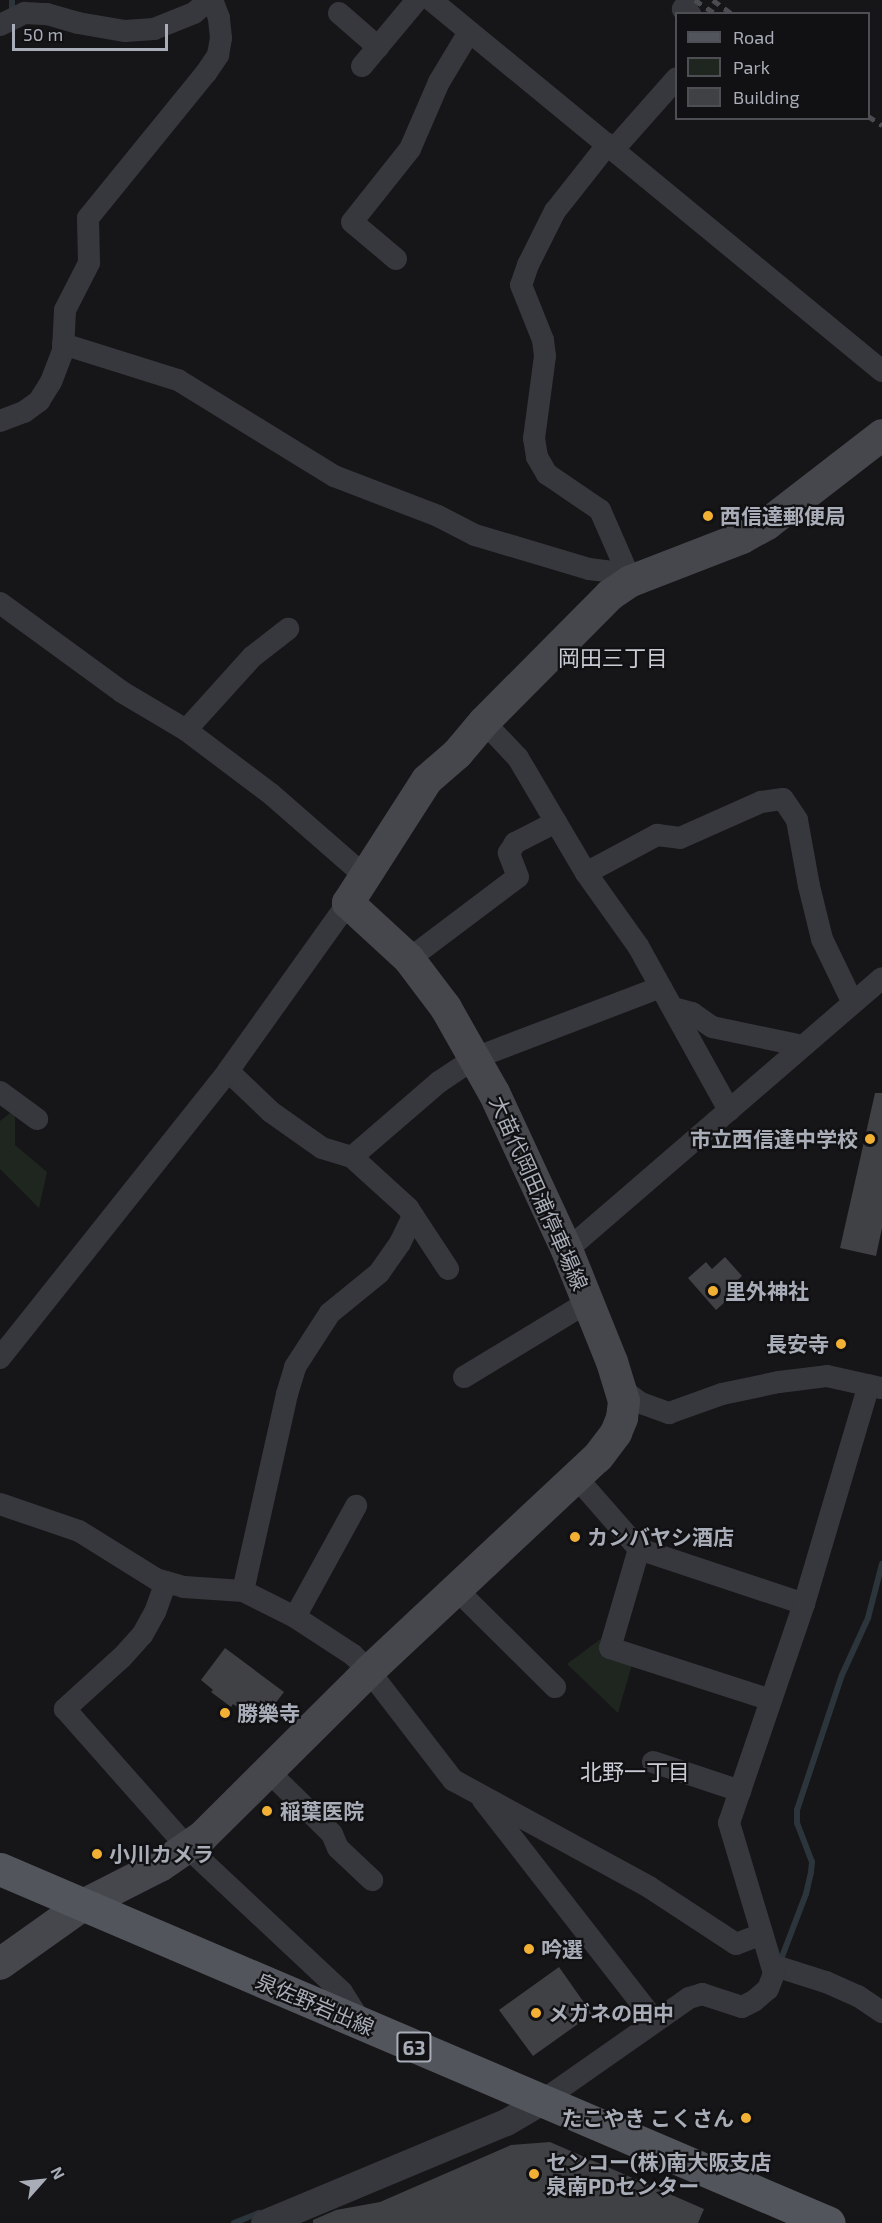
<!DOCTYPE html>
<html>
<head>
<meta charset="utf-8">
<style>
  body { margin:0 }
  #map { position:relative; width:882px; height:2223px; overflow:hidden; background:#161618; font-family:"Exo 2","Noto Sans JP",sans-serif }
  div>[style] { position:absolute }
  .green>* { inset:0; background:#1e261f }
  .stream>* { height:6px; margin:-3px; padding:0 3px; transform-origin:3px; border-radius:3px; background:#2c353c }
  .building>* { inset:0; background:#404145 }
  .minor>* { height:22px; margin:-11px; padding:0 11px; transform-origin:11px; border-radius:11px; background:#37383d }
  .tertiary>* { height:27px; margin:-13.5px; padding:0 13.5px; transform-origin:13.5px; border-radius:13.5px; background:#37383d }
  .secondary>* { height:32px; margin:-16px; padding:0 16px; transform-origin:16px; border-radius:16px; background:#45474d }
  .primary>* { height:33px; margin:-16.5px; padding:0 16.5px; transform-origin:16.5px; border-radius:16.5px; background:#53555c }
  .rail>* { height:4.5px; margin-top:-2.25px; transform-origin:0; background:repeating-linear-gradient(90deg,#4a4c52 0 8px,transparent 0 14px) }
  .dots>* { width:16px; height:16px; translate:-50% -50%; box-sizing:border-box; border:3px solid #111113; border-radius:50% }
  span { translate:-50% -50%; white-space:nowrap; text-align:center; line-height:1.15; -webkit-text-stroke:4.5px #111113; paint-order:stroke }
  .shield-label span { padding:2px 4px; background:#111113; border:2px solid; border-radius:4px; -webkit-text-stroke-width:0 }
  .shield-label { font-size:20px; color:#a8adb8; font-weight:700 }
  .poi-label { font-size:21px; color:#a8adb8; font-weight:700 }
  .left { translate:0 -50%; text-align:left }
  .right { translate:-100% -50%; text-align:right }
  .street-label { font-size:21px; color:#a8adb8 }
  .neighbourhood-label { font-size:22px; color:#c9ccd4 }
  .legend { position:absolute; left:675px; top:12px; width:195px; height:108px; box-sizing:border-box; background:#111113; border:2px solid #4d4f55; margin:0; padding:8px 10px; list-style:none; font-size:18px; color:#a8adb8 }
  .legend li { display:flex; align-items:center; gap:12px; height:30px }
  .legend b { width:30px; border:2px solid #4d4f55 }
  .north { position:absolute; left:12px; top:2151px; width:60px; height:60px; -webkit-text-stroke:4px #111113; paint-order:stroke; rotate:63deg; font-size:16px; font-weight:700; line-height:24px; text-align:center; color:#a8adb8 }
  .north::after { content:''; display:block; margin:auto; width:21px; height:27px; background:#a8adb8; clip-path:polygon(50% 0,100% 100%,50% 72%,0 100%) }
  .scale { position:absolute; left:12px; top:24px; width:156px; height:27px; box-sizing:border-box; border:3px solid #a8adb8; border-top:0; padding-left:8px; font-size:18px; line-height:21px; white-space:nowrap; color:#a8adb8; -webkit-text-stroke:4px #111113; paint-order:stroke }
</style>
</head>
<body>
<div id="map">
  <div class="green">
    <div style="clip-path:polygon(15px 1109px,15px 1145px,47px 1172px,39px 1208px,0 1169px,0 1121px)"></div>
    <div style="clip-path:polygon(606px 1635px,633px 1661px,618px 1713px,567px 1664px)"></div>
  </div>
  <div class="stream">
    <div style="left:10px;top:14px;width:4px;rotate:-63deg"></div>
    <div style="left:12px;top:10px;width:10px;rotate:-90deg"></div>
    <div style="left:780px;top:1962px;width:73px;rotate:-69.1deg"></div>
    <div style="left:806px;top:1894px;width:23px;rotate:-77deg"></div>
    <div style="left:811px;top:1872px;width:10px;rotate:-84deg"></div>
    <div style="left:812px;top:1862px;width:42px;rotate:-111deg"></div>
    <div style="left:797px;top:1823px;width:13px;rotate:-90deg"></div>
    <div style="left:797px;top:1810px;width:142px;rotate:-71.6deg"></div>
    <div style="left:842px;top:1675px;width:63px;rotate:-65.5deg"></div>
    <div style="left:868px;top:1618px;width:56px;rotate:-75.5deg"></div>
    <div style="left:234px;top:2223px;width:27px;rotate:-22deg"></div>
  </div>
  <div class="building">
    <div style="clip-path:polygon(875px 1093px,882px 1093px,882px 1228px,876px 1256px,840px 1248px)"></div>
    <div style="clip-path:polygon(725px 1257px,742px 1276px,729px 1288px,734px 1294px,716px 1310px,688px 1278px,706px 1262px,712px 1269px)"></div>
    <div style="clip-path:polygon(225px 1648px,284px 1692px,264px 1718px,244px 1703px,240px 1709px,233px 1704px,231px 1707px,211px 1692px,213px 1690px,201px 1680px)"></div>
    <div style="clip-path:polygon(559px 1967px,592px 2014px,533px 2056px,499px 2010px)"></div>
    <div style="clip-path:polygon(550px 2142px,704px 2209px,698px 2223px,313px 2223px,313px 2220px,336px 2210px,380px 2202px,511px 2145px)"></div>
  </div>
  <div class="minor">
    <div style="left:431px;top:0;width:584px;rotate:39.44deg"></div>
    <div style="left:689px;top:0;width:11px;rotate:124deg"></div>
    <div style="left:683px;top:9px;width:9px;rotate:36deg"></div>
    <div style="left:339px;top:13px;width:52px;rotate:41.1deg"></div>
    <div style="left:0;top:25px;width:28px;rotate:-26deg"></div>
    <div style="left:25px;top:13px;width:22px;rotate:3deg"></div>
    <div style="left:47px;top:14px;width:32px;rotate:16deg"></div>
    <div style="left:78px;top:23px;width:48px;rotate:9.7deg"></div>
    <div style="left:125px;top:31px;width:29px;rotate:-4deg"></div>
    <div style="left:154px;top:29px;width:43px;rotate:-21.8deg"></div>
    <div style="left:194px;top:13px;width:20px;rotate:-41deg"></div>
    <div style="left:362px;top:66px;width:86px;rotate:-50.2deg"></div>
    <div style="left:608px;top:144px;width:85px;rotate:128.3deg"></div>
    <div style="left:555px;top:211px;width:60px;rotate:116.6deg"></div>
    <div style="left:528px;top:265px;width:21px;rotate:109deg"></div>
    <div style="left:521px;top:285px;width:59px;rotate:68.2deg"></div>
    <div style="left:543px;top:340px;width:16px;rotate:83deg"></div>
    <div style="left:545px;top:356px;width:83px;rotate:97.6deg"></div>
    <div style="left:534px;top:438px;width:19px;rotate:81deg"></div>
    <div style="left:537px;top:457px;width:20px;rotate:60deg"></div>
    <div style="left:547px;top:474px;width:64px;rotate:34.2deg"></div>
    <div style="left:600px;top:510px;width:77px;rotate:66.4deg"></div>
    <div style="left:614px;top:149px;width:94px;rotate:-48.5deg"></div>
    <div style="left:396px;top:259px;width:57px;rotate:-139.9deg"></div>
    <div style="left:352px;top:222px;width:93px;rotate:-51.5deg"></div>
    <div style="left:410px;top:149px;width:73px;rotate:-66.6deg"></div>
    <div style="left:439px;top:82px;width:58px;rotate:-59deg"></div>
    <div style="left:63px;top:344px;width:121px;rotate:17.4deg"></div>
    <div style="left:178px;top:380px;width:183px;rotate:31.6deg"></div>
    <div style="left:334px;top:476px;width:111px;rotate:21deg"></div>
    <div style="left:438px;top:516px;width:42px;rotate:27.2deg"></div>
    <div style="left:475px;top:535px;width:119px;rotate:16.6deg"></div>
    <div style="left:589px;top:569px;width:38px;rotate:7deg"></div>
    <div style="left:0;top:421px;width:26px;rotate:-21deg"></div>
    <div style="left:24px;top:412px;width:19px;rotate:-36deg"></div>
    <div style="left:39px;top:401px;width:22px;rotate:-58deg"></div>
    <div style="left:51px;top:382px;width:34px;rotate:-69deg"></div>
    <div style="left:63px;top:350px;width:40px;rotate:-87.1deg"></div>
    <div style="left:65px;top:310px;width:53px;rotate:-62.9deg"></div>
    <div style="left:89px;top:263px;width:45px;rotate:-91.3deg"></div>
    <div style="left:88px;top:218px;width:187px;rotate:-50.9deg"></div>
    <div style="left:206px;top:73px;width:22px;rotate:-56deg"></div>
    <div style="left:218px;top:55px;width:17px;rotate:-80deg"></div>
    <div style="left:221px;top:38px;width:20px;rotate:-96deg"></div>
    <div style="left:219px;top:18px;width:19px;rotate:-111deg"></div>
    <div style="left:0;top:603px;width:151px;rotate:36.1deg"></div>
    <div style="left:122px;top:692px;width:74px;rotate:30.7deg"></div>
    <div style="left:186px;top:730px;width:106px;rotate:37deg"></div>
    <div style="left:271px;top:794px;width:125px;rotate:41.1deg"></div>
    <div style="left:484px;top:722px;width:50px;rotate:46.6deg"></div>
    <div style="left:518px;top:758px;width:134px;rotate:59.4deg"></div>
    <div style="left:586px;top:873px;width:90px;rotate:54.5deg"></div>
    <div style="left:638px;top:946px;width:188px;rotate:61deg"></div>
    <div style="left:186px;top:730px;width:98px;rotate:-47.9deg"></div>
    <div style="left:252px;top:657px;width:46px;rotate:-37.9deg"></div>
    <div style="left:586px;top:873px;width:81px;rotate:-28.2deg"></div>
    <div style="left:657px;top:835px;width:23px;rotate:7deg"></div>
    <div style="left:680px;top:838px;width:89px;rotate:-24deg"></div>
    <div style="left:761px;top:802px;width:22px;rotate:-8deg"></div>
    <div style="left:783px;top:799px;width:25px;rotate:56deg"></div>
    <div style="left:797px;top:820px;width:67px;rotate:79.7deg"></div>
    <div style="left:809px;top:886px;width:55px;rotate:76.2deg"></div>
    <div style="left:822px;top:939px;width:71px;rotate:64.2deg"></div>
    <div style="left:409px;top:959px;width:136px;rotate:-37deg"></div>
    <div style="left:518px;top:877px;width:26px;rotate:-111deg"></div>
    <div style="left:509px;top:853px;width:12px;rotate:-59deg"></div>
    <div style="left:515px;top:843px;width:46px;rotate:-27.1deg"></div>
    <div style="left:673px;top:1008px;width:20px;rotate:15deg"></div>
    <div style="left:692px;top:1013px;width:24px;rotate:35deg"></div>
    <div style="left:712px;top:1027px;width:93px;rotate:11.8deg"></div>
    <div style="left:228px;top:1071px;width:59px;rotate:43.6deg"></div>
    <div style="left:271px;top:1112px;width:62px;rotate:35.2deg"></div>
    <div style="left:322px;top:1148px;width:31px;rotate:17deg"></div>
    <div style="left:352px;top:1157px;width:76px;rotate:42.3deg"></div>
    <div style="left:408px;top:1208px;width:73px;rotate:56.7deg"></div>
    <div style="left:0;top:1092px;width:46px;rotate:36.1deg"></div>
    <div style="left:352px;top:1157px;width:115px;rotate:-40.8deg"></div>
    <div style="left:439px;top:1082px;width:43px;rotate:-33.7deg"></div>
    <div style="left:475px;top:1058px;width:199px;rotate:-20.9deg"></div>
    <div style="left:567px;top:1250px;width:416px;rotate:-40.8deg"></div>
    <div style="left:0;top:1358px;width:367px;rotate:-51.5deg"></div>
    <div style="left:228px;top:1071px;width:206px;rotate:-54.5deg"></div>
    <div style="left:464px;top:1377px;width:145px;rotate:-31.2deg"></div>
    <div style="left:620px;top:1388px;width:26px;rotate:36deg"></div>
    <div style="left:641px;top:1403px;width:30px;rotate:20deg"></div>
    <div style="left:669px;top:1413px;width:56px;rotate:-19.7deg"></div>
    <div style="left:722px;top:1394px;width:58px;rotate:-11.9deg"></div>
    <div style="left:779px;top:1382px;width:48px;rotate:-7.1deg"></div>
    <div style="left:827px;top:1376px;width:55px;rotate:12.5deg"></div>
    <div style="left:576px;top:1477px;width:96px;rotate:48.8deg"></div>
    <div style="left:639px;top:1549px;width:174px;rotate:18.4deg"></div>
    <div style="left:0;top:1504px;width:83px;rotate:18.9deg"></div>
    <div style="left:79px;top:1531px;width:91px;rotate:31.9deg"></div>
    <div style="left:156px;top:1579px;width:29px;rotate:16deg"></div>
    <div style="left:184px;top:1587px;width:59px;rotate:3.9deg"></div>
    <div style="left:243px;top:1591px;width:58px;rotate:26.6deg"></div>
    <div style="left:295px;top:1617px;width:69px;rotate:33.2deg"></div>
    <div style="left:353px;top:1655px;width:23px;rotate:45deg"></div>
    <div style="left:369px;top:1671px;width:138px;rotate:52.4deg"></div>
    <div style="left:453px;top:1780px;width:223px;rotate:28.6deg"></div>
    <div style="left:649px;top:1887px;width:104px;rotate:33.2deg"></div>
    <div style="left:736px;top:1944px;width:28px;rotate:-21deg"></div>
    <div style="left:639px;top:1549px;width:103px;rotate:106.3deg"></div>
    <div style="left:610px;top:1648px;width:169px;rotate:17.9deg"></div>
    <div style="left:166px;top:1582px;width:32px;rotate:110deg"></div>
    <div style="left:155px;top:1612px;width:26px;rotate:119deg"></div>
    <div style="left:142px;top:1635px;width:31px;rotate:132deg"></div>
    <div style="left:121px;top:1658px;width:76px;rotate:137.7deg"></div>
    <div style="left:65px;top:1709px;width:184px;rotate:48.5deg"></div>
    <div style="left:187px;top:1847px;width:212px;rotate:43.1deg"></div>
    <div style="left:342px;top:1992px;width:39px;rotate:58deg"></div>
    <div style="left:457px;top:1590px;width:138px;rotate:44.7deg"></div>
    <div style="left:243px;top:1591px;width:202px;rotate:-77.4deg"></div>
    <div style="left:287px;top:1394px;width:28px;rotate:-73deg"></div>
    <div style="left:295px;top:1367px;width:64px;rotate:-57.1deg"></div>
    <div style="left:330px;top:1313px;width:63px;rotate:-39.2deg"></div>
    <div style="left:379px;top:1273px;width:37px;rotate:-55deg"></div>
    <div style="left:400px;top:1243px;width:30px;rotate:-64deg"></div>
    <div style="left:295px;top:1617px;width:127px;rotate:-61.2deg"></div>
    <div style="left:653px;top:1762px;width:92px;rotate:18.4deg"></div>
    <div style="left:269px;top:1772px;width:88px;rotate:44.5deg"></div>
    <div style="left:332px;top:1834px;width:15px;rotate:67deg"></div>
    <div style="left:338px;top:1848px;width:47px;rotate:43.3deg"></div>
    <div style="left:483px;top:1800px;width:280px;rotate:52.1deg"></div>
    <div style="left:772px;top:1965px;width:57px;rotate:17.5deg"></div>
    <div style="left:826px;top:1982px;width:35px;rotate:24deg"></div>
    <div style="left:858px;top:1996px;width:29px;rotate:34deg"></div>
    <div style="left:542px;top:2101px;width:179px;rotate:-35deg"></div>
    <div style="left:689px;top:1998px;width:14px;rotate:-17deg"></div>
    <div style="left:702px;top:1994px;width:42px;rotate:18deg"></div>
    <div style="left:742px;top:2007px;width:13px;rotate:-27deg"></div>
    <div style="left:754px;top:2001px;width:18px;rotate:-41deg"></div>
    <div style="left:768px;top:1989px;width:17px;rotate:-69deg"></div>
    <div style="left:774px;top:1973px;width:157px;rotate:-106.7deg"></div>
    <div style="left:729px;top:1823px;width:231px;rotate:-71.1deg"></div>
    <div style="left:804px;top:1604px;width:228px;rotate:-73.5deg"></div>
  </div>
  <div class="tertiary">
    <div style="left:264px;top:2223px;width:262px;rotate:-22.7deg"></div>
    <div style="left:506px;top:2122px;width:42px;rotate:-30.3deg"></div>
  </div>
  <div class="secondary">
    <div style="left:0;top:1964px;width:102px;rotate:-35.4deg"></div>
    <div style="left:83px;top:1905px;width:86px;rotate:-26.9deg"></div>
    <div style="left:160px;top:1866px;width:51px;rotate:-34.6deg"></div>
    <div style="left:202px;top:1837px;width:235px;rotate:-44.8deg"></div>
    <div style="left:369px;top:1671px;width:313px;rotate:-43.1deg"></div>
    <div style="left:598px;top:1457px;width:30px;rotate:-53deg"></div>
    <div style="left:616px;top:1433px;width:16px;rotate:-68deg"></div>
    <div style="left:622px;top:1418px;width:17px;rotate:-83deg"></div>
    <div style="left:624px;top:1401px;width:41px;rotate:-107.1deg"></div>
    <div style="left:612px;top:1362px;width:121px;rotate:-111.9deg"></div>
    <div style="left:567px;top:1250px;width:173px;rotate:-114.9deg"></div>
    <div style="left:494px;top:1093px;width:98px;rotate:-119.5deg"></div>
    <div style="left:446px;top:1008px;width:61px;rotate:-127.1deg"></div>
    <div style="left:409px;top:959px;width:83px;rotate:-137.4deg"></div>
    <div style="left:348px;top:903px;width:146px;rotate:-57.3deg"></div>
    <div style="left:427px;top:780px;width:40px;rotate:-41deg"></div>
    <div style="left:457px;top:754px;width:42px;rotate:-49.8deg"></div>
    <div style="left:484px;top:722px;width:179px;rotate:-45.2deg"></div>
    <div style="left:610px;top:595px;width:25px;rotate:-34deg"></div>
    <div style="left:631px;top:581px;width:119px;rotate:-21.2deg"></div>
    <div style="left:742px;top:538px;width:29px;rotate:-29deg"></div>
    <div style="left:767px;top:524px;width:145px;rotate:-37.7deg"></div>
  </div>
  <div class="primary">
    <div style="left:0;top:1869px;width:901px;rotate:23.12deg"></div>
  </div>
  <div class="rail">
    <div style="left:695px;top:0;width:25px;rotate:34deg"></div>
    <div style="left:713px;top:0;width:24px;rotate:36deg"></div>
    <div style="left:868px;top:116px;width:17px;rotate:33deg"></div>
  </div>
  <div class="dots">
    <div style="left:708px;top:516px;background:#f2b134"></div>
    <div style="left:870px;top:1139px;background:#f2b134"></div>
    <div style="left:713px;top:1291px;background:#f2b134"></div>
    <div style="left:841px;top:1344px;background:#f2b134"></div>
    <div style="left:575px;top:1537px;background:#f2b134"></div>
    <div style="left:225px;top:1713px;background:#f2b134"></div>
    <div style="left:267px;top:1811px;background:#f2b134"></div>
    <div style="left:97px;top:1854px;background:#f2b134"></div>
    <div style="left:529px;top:1949px;background:#f2b134"></div>
    <div style="left:536px;top:2013px;background:#f2b134"></div>
    <div style="left:746px;top:2118px;background:#f2b134"></div>
    <div style="left:534px;top:2174px;background:#f2b134"></div>
  </div>
  <div class="shield-label">
    <span style="left:414px;top:2047px">63</span>
  </div>
  <div class="poi-label">
    <span class="left" style="left:720px;top:516px">西信達郵便局</span>
    <span class="right" style="left:858px;top:1139px">市立西信達中学校</span>
    <span class="left" style="left:725px;top:1291px">里外神社</span>
    <span class="right" style="left:829px;top:1344px">長安寺</span>
    <span class="left" style="left:587px;top:1537px">カンバヤシ酒店</span>
    <span class="left" style="left:237px;top:1713px">勝樂寺</span>
    <span class="left" style="left:280px;top:1811px">稲葉医院</span>
    <span class="left" style="left:109px;top:1854px">小川カメラ</span>
    <span class="left" style="left:541px;top:1949px">吟選</span>
    <span class="left" style="left:548px;top:2013px">メガネの田中</span>
    <span class="right" style="left:734px;top:2118px">たこやき こくさん</span>
    <span class="left" style="left:546px;top:2174px">センコー(株)南大阪支店<br>泉南PDセンター</span>
  </div>
  <div class="street-label">
    <span style="left:539px;top:1193px;rotate:66deg">大苗代岡田浦停車場線</span>
    <span style="left:315px;top:2004px;rotate:23deg">泉佐野岩出線</span>
  </div>
  <div class="neighbourhood-label">
    <span style="left:613px;top:658px">岡田三丁目</span>
    <span style="left:635px;top:1772px">北野一丁目</span>
  </div>
  <ul class="legend">
  <li><b style="height:8px;background:#53555c"></b>Road</li>
  <li><b style="height:16px;background:#1e261f"></b>Park</li>
  <li><b style="height:16px;background:#404145"></b>Building</li>
  </ul>
  <div class="north">N</div>
  <div class="scale">50 m</div>
</div>
</body>
</html>
